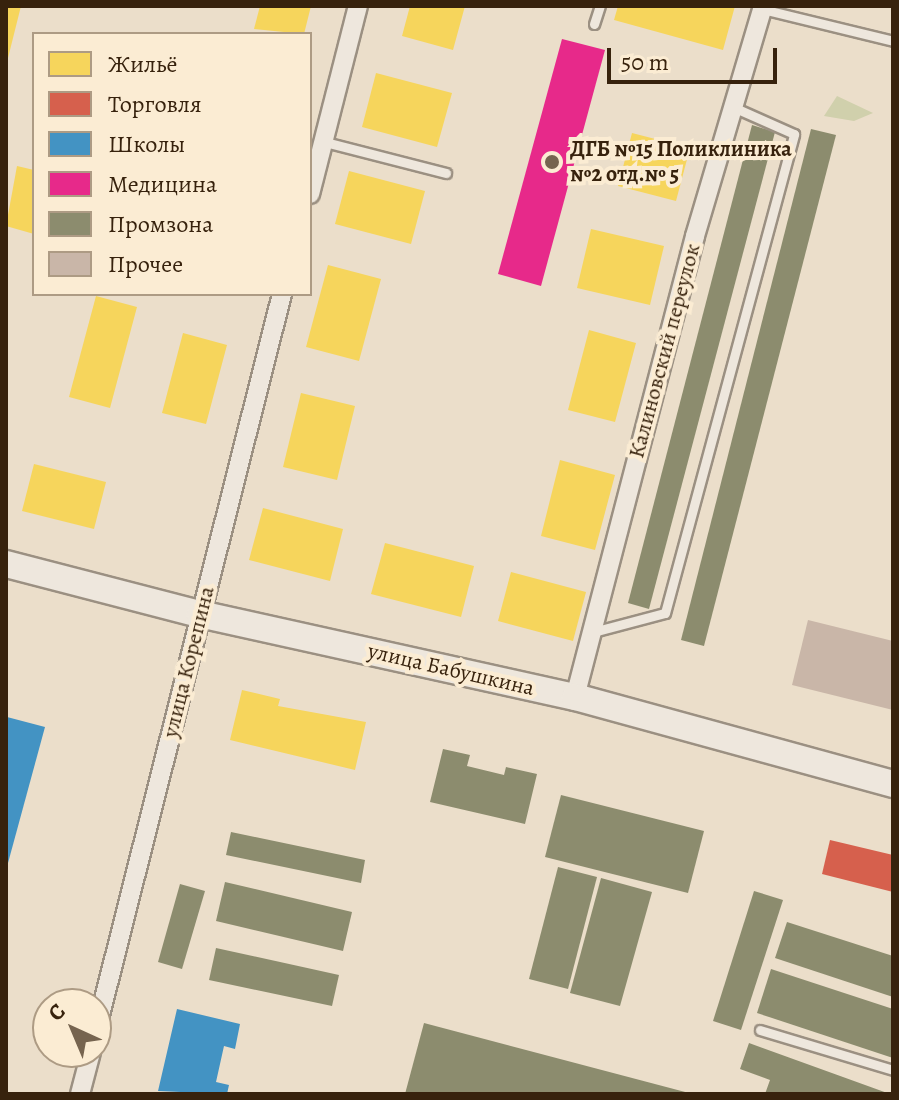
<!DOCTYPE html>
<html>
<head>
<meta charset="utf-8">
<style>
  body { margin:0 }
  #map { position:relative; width:899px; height:1100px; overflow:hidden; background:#ebdeca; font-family:Alegreya,serif }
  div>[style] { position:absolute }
  .green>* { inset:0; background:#d0d0ac }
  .homes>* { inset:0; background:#f6d55c }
  .shops>* { inset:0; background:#d6604d }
  .schools>* { inset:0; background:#4393c3 }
  .health>* { inset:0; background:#e7298a }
  .industry>* { inset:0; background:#8c8c6e }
  .building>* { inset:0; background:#c9b6a8 }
  .roads { filter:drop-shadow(2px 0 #9b9082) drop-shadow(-2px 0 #9b9082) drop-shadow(0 2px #9b9082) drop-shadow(0 -2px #9b9082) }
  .lane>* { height:9px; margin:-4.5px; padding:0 4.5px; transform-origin:4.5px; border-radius:4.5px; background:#eee7dd }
  .street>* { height:18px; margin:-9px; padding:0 9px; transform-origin:9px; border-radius:9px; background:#eee7dd }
  .secondary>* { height:26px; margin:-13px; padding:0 13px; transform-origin:13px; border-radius:13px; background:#eee7dd }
  .dots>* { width:22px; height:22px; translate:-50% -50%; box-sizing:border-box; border:4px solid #fbecd3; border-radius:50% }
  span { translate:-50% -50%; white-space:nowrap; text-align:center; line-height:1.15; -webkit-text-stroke:8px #fbecd3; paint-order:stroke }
  .poi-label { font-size:22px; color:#37220d; font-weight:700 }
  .left { translate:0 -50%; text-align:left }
  .street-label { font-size:22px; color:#37220d }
  .frame { position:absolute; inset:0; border:8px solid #37220d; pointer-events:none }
  .legend { position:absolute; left:32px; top:32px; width:280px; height:264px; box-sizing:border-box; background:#fbecd3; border:2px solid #ad9b84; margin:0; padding:10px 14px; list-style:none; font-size:24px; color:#37220d }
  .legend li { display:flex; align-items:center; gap:16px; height:40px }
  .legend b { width:40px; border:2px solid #ad9b84 }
  .north { position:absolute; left:32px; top:988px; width:80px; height:80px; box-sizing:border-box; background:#fbecd3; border:2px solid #ad9b84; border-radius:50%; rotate:316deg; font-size:22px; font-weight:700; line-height:32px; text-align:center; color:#37220d }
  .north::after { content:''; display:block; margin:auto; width:28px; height:36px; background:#76644f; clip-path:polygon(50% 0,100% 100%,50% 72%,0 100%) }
  .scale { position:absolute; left:607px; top:48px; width:170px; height:36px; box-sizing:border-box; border:4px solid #37220d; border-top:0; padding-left:10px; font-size:24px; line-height:28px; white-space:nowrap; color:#37220d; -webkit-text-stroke:6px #fbecd3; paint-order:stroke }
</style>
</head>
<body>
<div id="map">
  <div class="green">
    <div style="clip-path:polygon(837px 96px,873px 113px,854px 121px,824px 116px)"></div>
  </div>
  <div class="homes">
    <div style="clip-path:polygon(6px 6px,21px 6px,7px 62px,6px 62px)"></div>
    <div style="clip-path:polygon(260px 6px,311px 6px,304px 34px,254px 29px)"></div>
    <div style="clip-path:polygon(410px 6px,465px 6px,453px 50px,402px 36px)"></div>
    <div style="clip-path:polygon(618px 6px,735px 6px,723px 50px,614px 20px)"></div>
    <div style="clip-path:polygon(376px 73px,452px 93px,437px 147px,362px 127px)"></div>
    <div style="clip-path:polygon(632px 133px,690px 148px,676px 201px,618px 186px)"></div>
    <div style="clip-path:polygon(17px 166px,34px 170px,34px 234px,6px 226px)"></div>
    <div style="clip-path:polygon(349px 171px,425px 191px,411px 244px,335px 224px)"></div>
    <div style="clip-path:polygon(591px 229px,664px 246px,650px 305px,577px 288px)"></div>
    <div style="clip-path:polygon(328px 265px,381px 279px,359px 361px,306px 347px)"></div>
    <div style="clip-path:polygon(96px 296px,137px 307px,110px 408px,69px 397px)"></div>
    <div style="clip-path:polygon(589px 330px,636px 343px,615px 422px,568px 410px)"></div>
    <div style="clip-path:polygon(183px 333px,227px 345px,206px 424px,162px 413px)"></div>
    <div style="clip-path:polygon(301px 393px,355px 406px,337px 480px,283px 467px)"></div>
    <div style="clip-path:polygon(560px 460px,615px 475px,595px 550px,541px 536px)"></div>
    <div style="clip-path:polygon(34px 464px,106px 482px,94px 529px,22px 511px)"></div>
    <div style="clip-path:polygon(263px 508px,343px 529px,330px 581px,249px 560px)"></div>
    <div style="clip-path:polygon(385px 543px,474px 566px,461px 617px,371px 594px)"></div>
    <div style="clip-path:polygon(511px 572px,586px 592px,573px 641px,498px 621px)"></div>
    <div style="clip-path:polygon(242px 690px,280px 699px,278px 706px,366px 722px,355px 770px,230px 740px)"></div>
  </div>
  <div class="shops">
    <div style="clip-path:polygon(830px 840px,893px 855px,893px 892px,822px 874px)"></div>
  </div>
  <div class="schools">
    <div style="clip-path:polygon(7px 717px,45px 727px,8px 863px,6px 863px)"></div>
    <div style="clip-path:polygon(177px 1009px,240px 1024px,235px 1049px,224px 1046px,216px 1082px,229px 1085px,227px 1094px,158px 1091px)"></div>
  </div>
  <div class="health">
    <div style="clip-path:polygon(562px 39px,605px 50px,541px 286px,498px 274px)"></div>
  </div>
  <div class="industry">
    <div style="clip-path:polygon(752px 125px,775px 132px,649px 609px,628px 603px)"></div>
    <div style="clip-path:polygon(811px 129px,836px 135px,704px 646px,681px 640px)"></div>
    <div style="clip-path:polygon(443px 749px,470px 755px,467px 766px,504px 775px,506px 767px,537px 774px,525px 824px,430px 802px)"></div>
    <div style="clip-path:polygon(561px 795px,704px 831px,688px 893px,545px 857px)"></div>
    <div style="clip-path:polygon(231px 832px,365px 860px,361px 883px,226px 855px)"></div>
    <div style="clip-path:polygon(558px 867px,597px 877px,568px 989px,529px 979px)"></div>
    <div style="clip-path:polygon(601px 878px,652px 892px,620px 1006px,570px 993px)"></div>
    <div style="clip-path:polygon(225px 882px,352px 912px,343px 951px,216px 921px)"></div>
    <div style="clip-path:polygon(180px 884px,205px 891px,182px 969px,158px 962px)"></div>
    <div style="clip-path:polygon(754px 891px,783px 900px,741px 1030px,713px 1021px)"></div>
    <div style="clip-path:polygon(787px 922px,893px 956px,893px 997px,775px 958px)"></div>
    <div style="clip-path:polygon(216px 948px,339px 975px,332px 1006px,209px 980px)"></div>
    <div style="clip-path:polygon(771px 969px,893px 1009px,893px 1058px,757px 1013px)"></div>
    <div style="clip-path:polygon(424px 1023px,689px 1093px,689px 1094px,405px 1094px)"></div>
    <div style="clip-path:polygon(749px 1043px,890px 1094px,765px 1094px,770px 1080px,740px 1069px)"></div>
  </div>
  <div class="building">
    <div style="clip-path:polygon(808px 620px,893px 641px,893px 710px,792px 685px)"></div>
  </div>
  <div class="roads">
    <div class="lane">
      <div style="left:762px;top:9px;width:135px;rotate:13.7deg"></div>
      <div style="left:594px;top:24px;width:19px;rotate:-72deg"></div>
      <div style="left:325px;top:142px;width:125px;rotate:14.4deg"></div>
      <div style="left:593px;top:632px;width:74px;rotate:-14.8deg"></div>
      <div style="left:665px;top:613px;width:496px;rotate:-74.9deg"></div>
      <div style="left:794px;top:134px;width:67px;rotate:-156.1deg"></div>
      <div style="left:760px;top:1030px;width:139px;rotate:16.7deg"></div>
    </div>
    <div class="street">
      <div style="left:310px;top:194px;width:194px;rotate:-75.7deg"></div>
      <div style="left:575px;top:697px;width:476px;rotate:-75.4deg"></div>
      <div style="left:695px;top:236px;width:240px;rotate:-73.5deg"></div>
      <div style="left:96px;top:1031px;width:760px;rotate:-75.84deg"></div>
      <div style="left:80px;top:1094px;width:43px;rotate:-75.3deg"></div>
    </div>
    <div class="secondary">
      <div style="left:6px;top:564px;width:200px;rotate:14.5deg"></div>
      <div style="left:200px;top:614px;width:384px;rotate:12.5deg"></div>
      <div style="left:575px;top:697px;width:330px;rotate:15.3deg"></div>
    </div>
  </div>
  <div class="dots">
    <div style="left:552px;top:162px;background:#76644f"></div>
  </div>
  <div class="poi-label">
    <span class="left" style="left:570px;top:162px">ДГБ №15 Поликлиника<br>№2 отд.№ 5</span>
  </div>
  <div class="street-label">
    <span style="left:665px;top:351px;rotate:-75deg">Калиновский переулок</span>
    <span style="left:189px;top:662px;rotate:-76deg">улица Корепина</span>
    <span style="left:451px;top:670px;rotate:13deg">улица Бабушкина</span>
  </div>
  <div class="frame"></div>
  <ul class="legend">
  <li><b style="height:22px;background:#f6d55c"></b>Жильё</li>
  <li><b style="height:22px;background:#d6604d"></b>Торговля</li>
  <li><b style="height:22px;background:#4393c3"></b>Школы</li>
  <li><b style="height:22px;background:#e7298a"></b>Медицина</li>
  <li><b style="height:22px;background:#8c8c6e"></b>Промзона</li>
  <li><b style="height:22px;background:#c9b6a8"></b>Прочее</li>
  </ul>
  <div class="north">С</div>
  <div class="scale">50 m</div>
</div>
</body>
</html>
